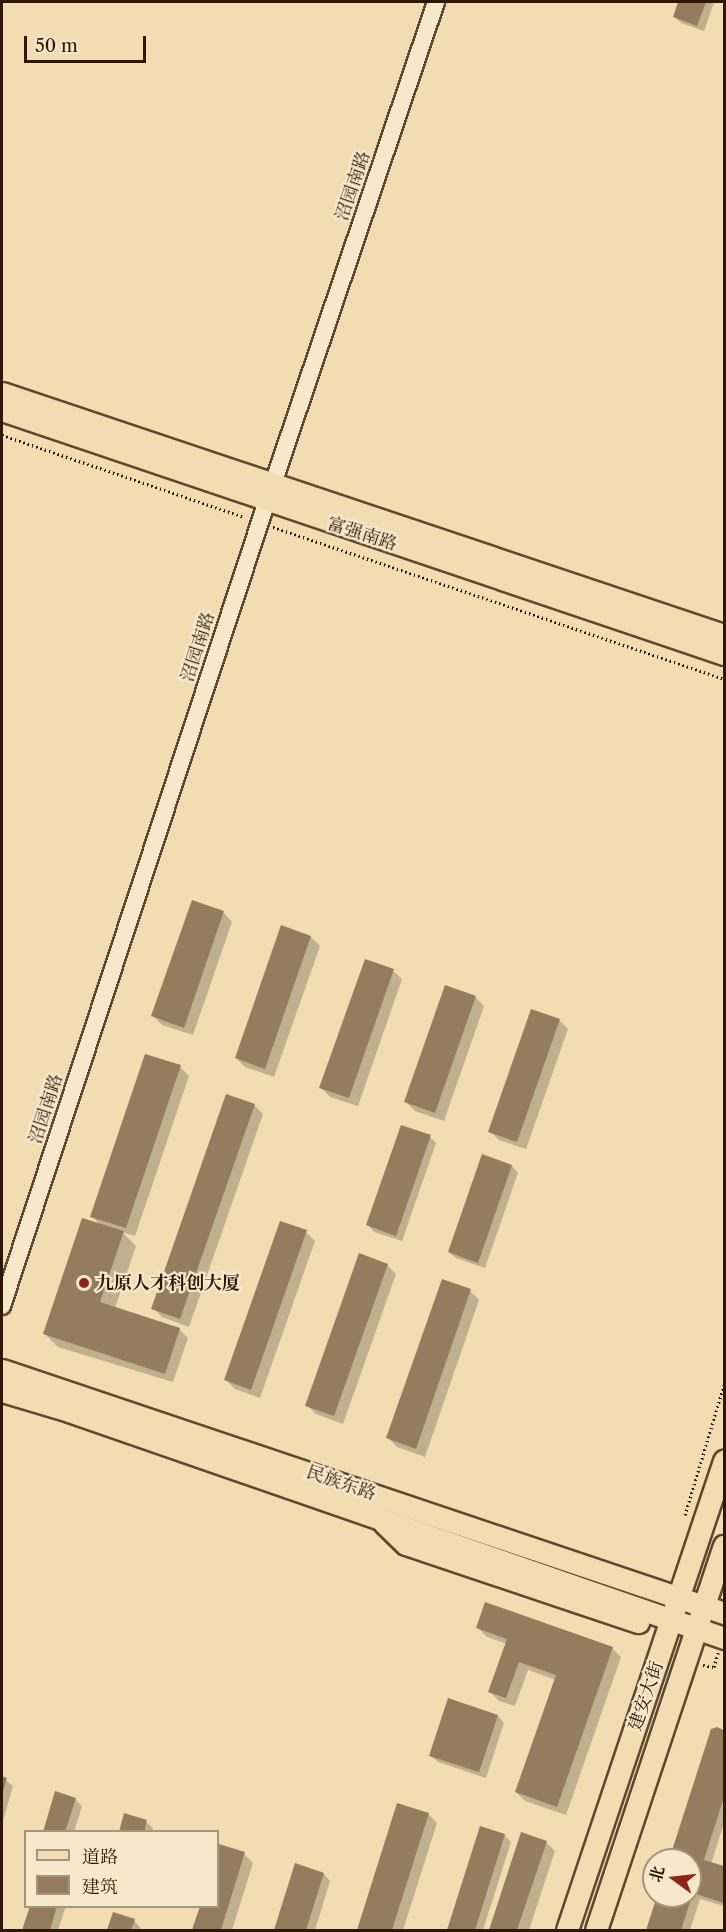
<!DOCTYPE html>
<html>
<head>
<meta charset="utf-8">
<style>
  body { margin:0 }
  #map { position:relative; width:726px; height:1932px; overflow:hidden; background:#f2dcb1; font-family:"Libre Caslon Text","Noto Serif SC",serif }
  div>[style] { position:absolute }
  .shadow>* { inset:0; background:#0003 }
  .building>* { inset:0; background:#947d5e }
  .path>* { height:3px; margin-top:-1.5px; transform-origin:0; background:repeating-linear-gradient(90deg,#2e1705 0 1.5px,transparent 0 4.5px) }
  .roads { filter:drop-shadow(2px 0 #5f4830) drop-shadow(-2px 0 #5f4830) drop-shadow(0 2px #5f4830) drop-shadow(0 -2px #5f4830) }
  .minor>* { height:16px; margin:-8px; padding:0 8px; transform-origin:8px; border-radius:8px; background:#f7e8cc }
  .major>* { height:21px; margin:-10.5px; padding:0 10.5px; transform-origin:10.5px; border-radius:10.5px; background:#f2dcb1 }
  .dots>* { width:16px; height:16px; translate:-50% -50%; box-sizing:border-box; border:3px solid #f7e8cc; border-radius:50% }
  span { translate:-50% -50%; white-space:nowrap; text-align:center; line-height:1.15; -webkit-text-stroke:4.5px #f7e8cc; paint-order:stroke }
  .street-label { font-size:18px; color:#2e1705 }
  .poi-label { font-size:18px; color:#2e1705; font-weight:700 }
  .left { translate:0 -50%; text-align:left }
  .frame { position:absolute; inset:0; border:3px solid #2e1705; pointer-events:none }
  .legend { position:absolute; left:24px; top:1830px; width:195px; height:78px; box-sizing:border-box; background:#f7e8cc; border:2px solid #a7947c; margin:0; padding:8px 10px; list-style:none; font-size:18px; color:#2e1705 }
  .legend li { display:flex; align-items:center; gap:12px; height:30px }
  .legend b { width:30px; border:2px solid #a7947c }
  .north { position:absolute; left:642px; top:1848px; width:60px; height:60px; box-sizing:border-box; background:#f7e8cc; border:2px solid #a7947c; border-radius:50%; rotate:285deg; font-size:16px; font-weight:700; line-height:24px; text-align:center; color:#2e1705 }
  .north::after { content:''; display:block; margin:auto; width:21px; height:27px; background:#8f2418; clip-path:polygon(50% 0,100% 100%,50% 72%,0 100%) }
  .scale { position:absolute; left:24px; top:36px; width:122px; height:27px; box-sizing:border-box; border:3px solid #2e1705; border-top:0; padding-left:8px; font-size:18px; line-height:21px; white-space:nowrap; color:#2e1705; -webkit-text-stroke:4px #f7e8cc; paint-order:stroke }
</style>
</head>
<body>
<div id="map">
  <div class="shadow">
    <div style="clip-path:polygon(680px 2px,714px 2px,704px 31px,681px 23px,675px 17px)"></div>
    <div style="clip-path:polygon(192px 902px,224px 913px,232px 922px,193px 1035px,162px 1025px,153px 1016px)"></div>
    <div style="clip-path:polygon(282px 927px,311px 937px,320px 946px,274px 1077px,245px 1067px,236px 1058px)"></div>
    <div style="clip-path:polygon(393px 971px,402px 979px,358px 1106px,330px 1097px,321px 1088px)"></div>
    <div style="clip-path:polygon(475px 997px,484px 1006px,444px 1121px,415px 1111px,406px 1102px)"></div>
    <div style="clip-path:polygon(559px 1020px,568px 1029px,526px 1149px,499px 1140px,490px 1131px)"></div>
    <div style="clip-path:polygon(180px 1067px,189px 1076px,135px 1236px,122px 1232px,136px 1246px,115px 1308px,179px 1329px,188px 1338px,173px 1382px,58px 1347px,45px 1334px,101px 1226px,92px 1216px)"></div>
    <div style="clip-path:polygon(254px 1105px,263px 1114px,189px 1327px,162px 1317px,153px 1308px)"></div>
    <div style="clip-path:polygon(430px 1137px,436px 1143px,402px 1241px,374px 1232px,368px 1225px)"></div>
    <div style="clip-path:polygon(483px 1156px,512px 1166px,518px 1173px,485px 1268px,456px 1258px,449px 1252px)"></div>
    <div style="clip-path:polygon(306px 1232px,315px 1241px,260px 1398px,235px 1389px,226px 1380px)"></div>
    <div style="clip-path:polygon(387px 1265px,396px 1274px,343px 1424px,316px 1414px,307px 1405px)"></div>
    <div style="clip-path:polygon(443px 1281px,470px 1291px,479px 1300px,425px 1457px,397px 1447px,388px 1438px)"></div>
    <div style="clip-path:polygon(478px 1628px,612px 1648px,621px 1657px,566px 1815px,525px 1801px,516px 1792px,556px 1680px,528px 1670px,515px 1706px,499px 1701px,490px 1692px,507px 1644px,487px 1637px)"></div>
    <div style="clip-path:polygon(498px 1716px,504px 1723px,486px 1778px,438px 1762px,431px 1756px)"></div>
    <div style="clip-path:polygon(717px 1729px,724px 1732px,724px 1823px,711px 1864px,724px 1868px,724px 1906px,700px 1899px,690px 1930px,648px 1930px,659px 1896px,690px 1896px,690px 1860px,671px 1860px)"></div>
    <div style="clip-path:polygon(2px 1778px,13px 1786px,2px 1824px)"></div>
    <div style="clip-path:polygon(75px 1799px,82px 1806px,74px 1832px,44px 1832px)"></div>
    <div style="clip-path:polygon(398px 1805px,428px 1814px,437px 1823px,403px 1930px,358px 1930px)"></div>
    <div style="clip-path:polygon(146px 1822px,153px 1828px,152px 1832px,120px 1832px)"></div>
    <div style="clip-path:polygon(481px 1828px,504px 1835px,511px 1842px,483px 1930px,449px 1930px)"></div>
    <div style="clip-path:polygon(522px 1834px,546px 1842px,555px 1851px,529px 1930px,490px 1930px)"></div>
    <div style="clip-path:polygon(220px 1846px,244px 1854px,253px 1863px,232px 1930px,194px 1930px,201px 1906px,218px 1906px,218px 1855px)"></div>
    <div style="clip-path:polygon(296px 1865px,324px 1874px,330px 1881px,315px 1930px,276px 1930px)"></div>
    <div style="clip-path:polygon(32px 1906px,66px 1906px,58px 1930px,24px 1930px)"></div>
    <div style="clip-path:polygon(114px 1914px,134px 1920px,142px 1930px,109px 1930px)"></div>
  </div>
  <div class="building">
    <div style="clip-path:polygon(678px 2px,706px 2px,697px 26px,673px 17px)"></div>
    <div style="clip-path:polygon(192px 900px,224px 911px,184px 1028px,151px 1016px)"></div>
    <div style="clip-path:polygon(281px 925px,311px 936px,265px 1069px,235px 1058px)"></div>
    <div style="clip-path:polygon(365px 959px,394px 969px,349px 1098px,319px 1088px)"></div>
    <div style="clip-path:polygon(445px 985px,476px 996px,435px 1113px,404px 1102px)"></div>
    <div style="clip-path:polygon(531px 1009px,560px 1019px,517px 1142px,488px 1132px)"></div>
    <div style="clip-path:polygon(145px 1054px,181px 1065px,126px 1228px,90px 1217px)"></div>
    <div style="clip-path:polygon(226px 1094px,255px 1104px,180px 1319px,151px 1309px)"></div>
    <div style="clip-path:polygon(401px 1125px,431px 1135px,396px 1236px,366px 1225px)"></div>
    <div style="clip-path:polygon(482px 1154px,512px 1165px,478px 1263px,448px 1252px)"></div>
    <div style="clip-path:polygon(82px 1218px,124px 1231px,100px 1302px,180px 1328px,165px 1374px,43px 1334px)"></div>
    <div style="clip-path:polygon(280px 1221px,307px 1230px,251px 1390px,224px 1380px)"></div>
    <div style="clip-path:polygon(359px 1253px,388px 1264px,334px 1416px,305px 1406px)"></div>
    <div style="clip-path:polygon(442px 1279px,471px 1289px,416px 1449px,386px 1438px)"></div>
    <div style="clip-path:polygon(485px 1602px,613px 1647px,557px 1807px,515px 1792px,556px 1675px,519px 1662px,506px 1698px,488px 1692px,507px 1639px,476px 1628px)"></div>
    <div style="clip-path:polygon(448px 1698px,498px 1715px,479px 1772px,429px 1756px)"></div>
    <div style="clip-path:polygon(717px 1727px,724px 1730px,724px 1797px,704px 1860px,724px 1866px,724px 1903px,693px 1893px,681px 1930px,646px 1930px,657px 1896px,690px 1896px,690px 1860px,669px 1860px,711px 1729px)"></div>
    <div style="clip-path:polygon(2px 1776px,7px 1778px,2px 1795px)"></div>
    <div style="clip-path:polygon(55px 1791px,76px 1798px,65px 1832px,43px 1832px)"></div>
    <div style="clip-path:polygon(397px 1803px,429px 1813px,392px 1930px,357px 1930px)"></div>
    <div style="clip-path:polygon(124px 1813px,147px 1820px,144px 1832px,119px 1832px)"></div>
    <div style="clip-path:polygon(480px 1826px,505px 1834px,475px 1930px,447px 1930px)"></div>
    <div style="clip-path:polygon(521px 1832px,547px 1841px,517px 1930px,489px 1930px)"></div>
    <div style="clip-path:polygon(219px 1844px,245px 1852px,221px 1930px,192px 1930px,200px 1906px,218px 1906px)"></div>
    <div style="clip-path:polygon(295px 1863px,324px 1873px,306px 1930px,274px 1930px)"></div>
    <div style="clip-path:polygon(30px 1906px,57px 1906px,50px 1930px,22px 1930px)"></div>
    <div style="clip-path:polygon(113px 1912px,135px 1919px,131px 1930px,107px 1930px)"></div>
  </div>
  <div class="path">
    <div style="left:2px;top:435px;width:256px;rotate:18.7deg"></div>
    <div style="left:273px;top:527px;width:476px;rotate:18.6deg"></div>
    <div style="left:685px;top:1515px;width:136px;rotate:-73.3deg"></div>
    <div style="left:703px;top:1665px;width:11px;rotate:10deg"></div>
    <div style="left:714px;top:1667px;width:15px;rotate:-74deg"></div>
  </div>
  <div class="roads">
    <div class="minor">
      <div style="left:2px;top:1306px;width:825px;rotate:-71.78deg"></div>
      <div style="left:260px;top:522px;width:549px;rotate:-71.3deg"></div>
    </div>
    <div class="major">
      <div style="left:2px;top:393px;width:761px;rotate:18.53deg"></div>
      <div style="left:2px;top:410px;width:762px;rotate:18.67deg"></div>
      <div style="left:2px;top:1370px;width:762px;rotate:18.6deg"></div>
      <div style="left:2px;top:1391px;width:70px;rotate:16.6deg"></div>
      <div style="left:69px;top:1411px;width:693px;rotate:19.11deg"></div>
      <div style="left:384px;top:1523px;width:30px;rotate:44deg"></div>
      <div style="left:406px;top:1544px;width:245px;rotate:18.6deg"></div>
      <div style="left:567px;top:1930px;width:495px;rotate:-71.5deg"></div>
      <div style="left:596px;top:1930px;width:405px;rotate:-71.6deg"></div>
    </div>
  </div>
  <div class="dots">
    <div style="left:84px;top:1283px;background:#8f2418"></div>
  </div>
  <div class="street-label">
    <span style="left:353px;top:186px;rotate:-71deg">沼园南路</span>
    <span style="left:362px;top:534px;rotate:18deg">富强南路</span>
    <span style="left:198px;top:647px;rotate:-72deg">沼园南路</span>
    <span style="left:46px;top:1109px;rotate:-72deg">沼园南路</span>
    <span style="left:341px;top:1483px;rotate:19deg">民族东路</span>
    <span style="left:646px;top:1696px;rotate:-71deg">建安大街</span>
  </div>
  <div class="poi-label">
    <span class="left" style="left:96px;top:1283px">九原人才科创大厦</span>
  </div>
  <div class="frame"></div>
  <ul class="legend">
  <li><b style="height:8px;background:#f2dcb1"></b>道路</li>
  <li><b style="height:16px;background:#947d5e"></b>建筑</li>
  </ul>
  <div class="north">北</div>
  <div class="scale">50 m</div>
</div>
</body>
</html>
